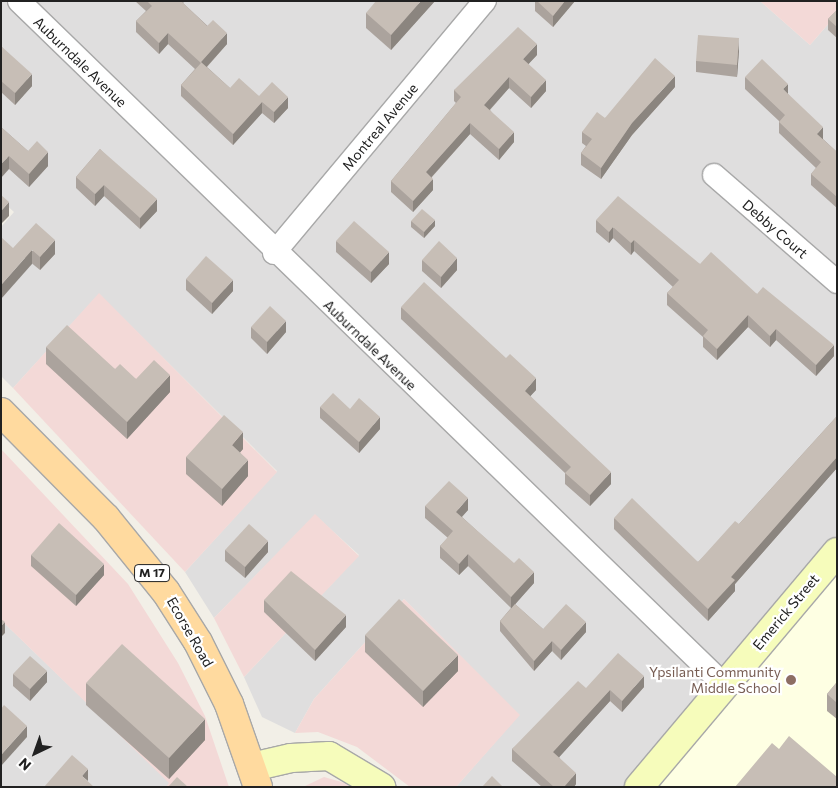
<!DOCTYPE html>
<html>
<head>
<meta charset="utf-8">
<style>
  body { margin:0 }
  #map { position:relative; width:838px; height:788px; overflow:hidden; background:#f2efe7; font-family:Commissioner,sans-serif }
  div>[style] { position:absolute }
  .residential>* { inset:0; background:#dfdede }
  .commercial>* { inset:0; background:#f3d9d7 }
  .education>* { inset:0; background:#feffe3 }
  .roads { filter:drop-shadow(1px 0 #a8a8a8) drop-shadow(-1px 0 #a8a8a8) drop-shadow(0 1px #a8a8a8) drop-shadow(0 -1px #a8a8a8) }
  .street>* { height:22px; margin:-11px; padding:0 11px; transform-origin:11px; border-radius:11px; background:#fff }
  .secondary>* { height:28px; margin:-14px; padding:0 14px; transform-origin:14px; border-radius:14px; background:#f6fcbb }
  .primary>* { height:28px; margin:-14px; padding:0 14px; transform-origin:14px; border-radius:14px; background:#ffda9f }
  .wall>* { inset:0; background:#aba39d }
  .shaded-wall>* { inset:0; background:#8b857f }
  .building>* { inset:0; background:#c7beb6 }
  .dots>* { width:14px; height:14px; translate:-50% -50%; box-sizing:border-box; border:2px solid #fff; border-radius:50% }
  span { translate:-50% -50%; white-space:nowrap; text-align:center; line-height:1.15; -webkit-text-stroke:4.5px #fff; paint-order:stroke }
  .shield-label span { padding:1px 4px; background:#fff; border:1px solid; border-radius:4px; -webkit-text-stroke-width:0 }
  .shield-label { font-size:12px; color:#212121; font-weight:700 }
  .street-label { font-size:14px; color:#212121 }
  .education-label { font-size:14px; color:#785e54 }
  .right { translate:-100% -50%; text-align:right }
  .frame { position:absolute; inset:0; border:2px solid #212121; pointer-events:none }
  .north { position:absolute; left:10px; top:728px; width:50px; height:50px; -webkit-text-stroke:4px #fff; paint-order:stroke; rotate:222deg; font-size:14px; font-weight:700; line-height:20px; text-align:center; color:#212121 }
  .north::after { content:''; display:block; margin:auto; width:18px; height:22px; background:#212121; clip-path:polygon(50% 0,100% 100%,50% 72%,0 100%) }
</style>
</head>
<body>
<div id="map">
  <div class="residential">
    <div style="clip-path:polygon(1px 1px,760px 1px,810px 45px,837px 14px,837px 539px,624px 787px,456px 787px,519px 715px,404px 599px,314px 699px,295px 733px,262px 717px,244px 677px,359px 555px,315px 515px,214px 618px,185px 572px,277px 471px,99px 294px,13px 388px,1px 376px,1px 227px,14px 212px,1px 200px)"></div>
    <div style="clip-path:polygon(1px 620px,170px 783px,166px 787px,1px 787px)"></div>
  </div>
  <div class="commercial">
    <div style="clip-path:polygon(760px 1px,837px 1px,837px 14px,810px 45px)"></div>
    <div style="clip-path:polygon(99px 293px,277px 472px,185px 572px,13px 388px)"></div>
    <div style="clip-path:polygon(1px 449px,128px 584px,178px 663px,205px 716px,229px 787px,166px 787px,169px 783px,1px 620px)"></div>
    <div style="clip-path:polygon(315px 514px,359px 556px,244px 677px,214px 618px)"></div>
    <div style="clip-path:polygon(404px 599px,520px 715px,456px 787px,410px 787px,357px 747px,318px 732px,295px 733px,314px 699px)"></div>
    <div style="clip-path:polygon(324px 777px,345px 783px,350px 787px,303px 787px)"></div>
  </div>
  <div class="education">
    <div style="clip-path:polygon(837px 573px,837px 787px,655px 787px)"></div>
  </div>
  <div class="roads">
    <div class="street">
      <div style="left:19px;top:1px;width:982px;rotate:44.13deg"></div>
      <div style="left:714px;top:175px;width:163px;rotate:41deg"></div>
      <div style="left:274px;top:253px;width:329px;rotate:-50.1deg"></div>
    </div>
    <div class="secondary">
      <div style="left:252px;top:767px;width:40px;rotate:-13deg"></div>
      <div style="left:291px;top:758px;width:38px;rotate:-3deg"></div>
      <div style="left:329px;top:756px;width:61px;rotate:30.8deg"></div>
      <div style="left:639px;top:787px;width:307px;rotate:-49.9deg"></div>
    </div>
    <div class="primary">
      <div style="left:1px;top:412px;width:149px;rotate:45.3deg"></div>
      <div style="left:106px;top:518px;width:95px;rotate:51deg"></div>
      <div style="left:166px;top:592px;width:59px;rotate:57.4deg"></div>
      <div style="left:198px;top:642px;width:69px;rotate:63.4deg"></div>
      <div style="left:229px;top:704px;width:88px;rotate:70.7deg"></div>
    </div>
  </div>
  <div class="wall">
    <div style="clip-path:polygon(135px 1px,185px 1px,183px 3px,227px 44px,207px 67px,230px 88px,259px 96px,288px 108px,274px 123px,262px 113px,233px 145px,181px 96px,181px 85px,195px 69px,168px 44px,159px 54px,136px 32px,136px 21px,146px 11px)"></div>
    <div style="clip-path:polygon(435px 1px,391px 50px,366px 28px,366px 13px)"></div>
    <div style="clip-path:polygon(535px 1px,575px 1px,553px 27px,535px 11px)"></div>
    <div style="clip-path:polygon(837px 10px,837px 38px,828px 30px,828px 19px)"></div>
    <div style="clip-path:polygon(1px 46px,32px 86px,15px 105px,1px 92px)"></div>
    <div style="clip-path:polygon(739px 50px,737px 77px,696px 72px,696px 61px)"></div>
    <div style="clip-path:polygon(537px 55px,528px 64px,546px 91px,531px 108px,509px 88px,490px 110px,514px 142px,499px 160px,470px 134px,432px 177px,433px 190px,413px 212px,391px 192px,391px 181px,456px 103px,454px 101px,454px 90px)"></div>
    <div style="clip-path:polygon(745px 77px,788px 94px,823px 139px,837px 152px,837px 208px,811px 185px,811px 174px,816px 168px,779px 133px,779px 121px,745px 89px)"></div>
    <div style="clip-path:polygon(675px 87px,632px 135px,601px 179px,581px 165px,581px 153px,586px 146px,582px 143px,582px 132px,605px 118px)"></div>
    <div style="clip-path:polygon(1px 127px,28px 151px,48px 166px,29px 187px,9px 169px)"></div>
    <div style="clip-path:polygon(100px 149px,157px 211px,140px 229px,104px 196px,95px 206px,76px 188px,76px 177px)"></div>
    <div style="clip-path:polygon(596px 220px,700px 264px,757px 294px,834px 356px,816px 376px,776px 340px,770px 347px,748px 327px,717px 360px,703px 347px,703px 337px,667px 305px,667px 293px,673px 287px,634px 251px,631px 255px,613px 238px,609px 243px,596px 232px)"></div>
    <div style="clip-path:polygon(411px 221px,435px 226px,424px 238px,411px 227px)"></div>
    <div style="clip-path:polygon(336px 241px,389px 264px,371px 283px,336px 252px)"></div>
    <div style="clip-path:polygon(13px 248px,55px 254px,40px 270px)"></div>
    <div style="clip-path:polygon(422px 260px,457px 270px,441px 288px,422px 271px)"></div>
    <div style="clip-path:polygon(186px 279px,233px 291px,212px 314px,186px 290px)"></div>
    <div style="clip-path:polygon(401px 307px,536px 390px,530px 396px,611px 484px,590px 506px,565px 484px,565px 473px,401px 319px)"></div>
    <div style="clip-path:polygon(251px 327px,286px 332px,267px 354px,251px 338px)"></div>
    <div style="clip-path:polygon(46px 347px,115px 369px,136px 379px,170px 392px,127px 439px,46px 364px)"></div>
    <div style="clip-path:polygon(320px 407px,350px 409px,380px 429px,359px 453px,320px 418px)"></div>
    <div style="clip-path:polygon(837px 416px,837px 468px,735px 584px,735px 591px,708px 621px,614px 529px,614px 518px,698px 562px,739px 524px)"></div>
    <div style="clip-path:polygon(243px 449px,240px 452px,248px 476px,222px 506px,186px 474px,186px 457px)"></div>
    <div style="clip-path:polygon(425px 506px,468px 510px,462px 517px,534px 583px,515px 604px,543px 629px,586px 632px,561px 660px,552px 651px,534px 671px,500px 631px,500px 621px,511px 608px,468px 566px,459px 575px,440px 558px,440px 546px,448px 538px,425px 518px)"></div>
    <div style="clip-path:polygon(225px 550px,268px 552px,245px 578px,225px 561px)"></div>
    <div style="clip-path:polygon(31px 555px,104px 575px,76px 606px,31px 566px)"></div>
    <div style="clip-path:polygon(264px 600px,346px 627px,315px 661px,264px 612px)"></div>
    <div style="clip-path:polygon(365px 635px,458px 671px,423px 707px,365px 652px)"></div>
    <div style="clip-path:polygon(13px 674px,47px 682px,30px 701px,13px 686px)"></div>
    <div style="clip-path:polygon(837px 682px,837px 719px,827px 711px,827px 694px)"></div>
    <div style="clip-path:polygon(86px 683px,205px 740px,169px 779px,86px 705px)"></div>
    <div style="clip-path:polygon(644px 687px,622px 712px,610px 701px,559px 757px,576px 784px,574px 787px,542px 787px,512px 761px,512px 749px,586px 688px)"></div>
  </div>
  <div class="shaded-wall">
    <div style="clip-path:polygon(421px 1px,435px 1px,391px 50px,391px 35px)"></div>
    <div style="clip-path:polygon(565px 1px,575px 1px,553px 27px,553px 16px)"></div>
    <div style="clip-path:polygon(168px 33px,168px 44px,159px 54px,159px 43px)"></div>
    <div style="clip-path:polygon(227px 33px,227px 44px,201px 73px,201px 62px)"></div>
    <div style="clip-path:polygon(739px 38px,739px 50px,737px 77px,737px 65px)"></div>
    <div style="clip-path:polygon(537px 44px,537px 55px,523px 70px,523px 59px)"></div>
    <div style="clip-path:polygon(32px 74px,32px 86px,15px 105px,15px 93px)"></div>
    <div style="clip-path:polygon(675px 76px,675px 87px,632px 135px,601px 179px,601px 168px,632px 123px)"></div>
    <div style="clip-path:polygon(509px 77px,509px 88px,484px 116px,484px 105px)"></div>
    <div style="clip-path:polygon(546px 80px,546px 91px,531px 108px,531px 97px)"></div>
    <div style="clip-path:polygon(788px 84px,788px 95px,783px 89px)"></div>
    <div style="clip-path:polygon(288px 97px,288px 108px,274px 123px,274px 112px)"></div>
    <div style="clip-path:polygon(262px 102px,262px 113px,233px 145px,233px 134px)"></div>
    <div style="clip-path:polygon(470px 123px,470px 134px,426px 183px,426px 172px)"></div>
    <div style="clip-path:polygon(823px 127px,823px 139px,817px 145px,817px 134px)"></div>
    <div style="clip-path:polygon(514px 132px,514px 142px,499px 160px,499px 149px)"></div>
    <div style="clip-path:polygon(48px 152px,48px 166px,29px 187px,29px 174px)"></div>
    <div style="clip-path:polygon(9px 156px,9px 169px,1px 178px,1px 164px)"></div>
    <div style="clip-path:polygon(433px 179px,433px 190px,413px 212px,413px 201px)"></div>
    <div style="clip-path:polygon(104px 185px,104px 196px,95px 206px,95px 194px)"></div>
    <div style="clip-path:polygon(157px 199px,157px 211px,140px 229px,140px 218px)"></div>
    <div style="clip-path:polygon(9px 202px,9px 216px,1px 224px,1px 211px)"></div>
    <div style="clip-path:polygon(435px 220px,435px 226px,424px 238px,424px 232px)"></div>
    <div style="clip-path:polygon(613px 227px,613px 238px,609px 243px,609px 232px)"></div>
    <div style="clip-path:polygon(55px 240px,55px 254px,40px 270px,40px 257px)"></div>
    <div style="clip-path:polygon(634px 240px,634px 251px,631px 255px,631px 243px)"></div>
    <div style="clip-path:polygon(32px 250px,32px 264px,1px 299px,1px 285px)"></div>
    <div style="clip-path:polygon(389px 252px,389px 264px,371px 283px,371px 272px)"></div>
    <div style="clip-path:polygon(457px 258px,457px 270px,441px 288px,441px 277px)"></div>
    <div style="clip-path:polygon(233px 280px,233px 291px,212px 314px,212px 303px)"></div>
    <div style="clip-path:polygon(748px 315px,748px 327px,717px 360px,717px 349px)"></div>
    <div style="clip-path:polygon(286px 321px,286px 332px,267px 354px,267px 342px)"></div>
    <div style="clip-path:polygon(776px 329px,776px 340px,770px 347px,770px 336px)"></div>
    <div style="clip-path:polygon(834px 345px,834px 356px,816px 376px,816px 365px)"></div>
    <div style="clip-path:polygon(170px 375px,170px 392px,127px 439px,127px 422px)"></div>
    <div style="clip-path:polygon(536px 378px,536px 390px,525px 402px,525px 391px)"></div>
    <div style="clip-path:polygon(380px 417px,380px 429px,359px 453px,359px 442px)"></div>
    <div style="clip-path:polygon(243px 432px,243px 449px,232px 462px,232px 445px)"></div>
    <div style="clip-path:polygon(837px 457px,837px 468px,735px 584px,735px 591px,708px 621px,708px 609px,731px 577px)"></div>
    <div style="clip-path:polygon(248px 460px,248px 476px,222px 506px,222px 489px)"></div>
    <div style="clip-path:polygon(611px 472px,611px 484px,590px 506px,590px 495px)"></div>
    <div style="clip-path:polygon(468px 498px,468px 510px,456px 523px,456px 512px)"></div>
    <div style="clip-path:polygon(268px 541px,268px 552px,245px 578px,245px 567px)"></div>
    <div style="clip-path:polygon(468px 554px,468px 566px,459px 575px,459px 564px)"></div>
    <div style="clip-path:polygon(104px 564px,104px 575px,76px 606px,76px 595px)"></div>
    <div style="clip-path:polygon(534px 572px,534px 583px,511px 609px,511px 597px)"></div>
    <div style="clip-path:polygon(346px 615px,346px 627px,315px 661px,315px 650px)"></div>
    <div style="clip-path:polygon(5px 622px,5px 633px,1px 637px,1px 626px)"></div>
    <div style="clip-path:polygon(586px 622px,586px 632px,561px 660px,561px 650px)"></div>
    <div style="clip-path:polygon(552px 641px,552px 651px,534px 671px,534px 661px)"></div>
    <div style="clip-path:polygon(458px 655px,458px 671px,423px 707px,423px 691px)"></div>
    <div style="clip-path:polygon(47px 671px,47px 682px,30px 701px,30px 689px)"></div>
    <div style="clip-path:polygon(644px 676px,644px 687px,622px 712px,622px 701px)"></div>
    <div style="clip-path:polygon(610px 690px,610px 701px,553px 764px,553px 752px)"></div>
    <div style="clip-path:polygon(205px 719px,205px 740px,169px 779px,169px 758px)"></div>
    <div style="clip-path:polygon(27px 726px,27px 737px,1px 766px,1px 755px)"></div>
    <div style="clip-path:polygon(88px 769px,88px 781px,82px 776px)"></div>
    <div style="clip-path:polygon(576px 773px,576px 784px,574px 787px,564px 787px)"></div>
  </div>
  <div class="building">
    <div style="clip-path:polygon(147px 1px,181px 1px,207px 26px,213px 20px,227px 33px,201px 62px,230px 88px,239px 78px,259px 96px,272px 82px,288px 97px,274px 112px,262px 102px,233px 134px,181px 85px,201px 63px,168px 33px,159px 43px,136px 21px,152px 6px)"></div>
    <div style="clip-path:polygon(376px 1px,421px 1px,391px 35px,366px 13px)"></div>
    <div style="clip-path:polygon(537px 1px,565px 1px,553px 16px)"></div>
    <div style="clip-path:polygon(837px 10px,837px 27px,828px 19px)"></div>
    <div style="clip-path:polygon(518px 27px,537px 44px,523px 59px,546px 80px,531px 97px,509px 77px,484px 105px,514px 132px,499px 149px,470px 123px,426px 172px,433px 179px,413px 201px,391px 181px,461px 97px,454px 90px)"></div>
    <div style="clip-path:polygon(698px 35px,739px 38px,737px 65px,696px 61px)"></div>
    <div style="clip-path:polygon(1px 46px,32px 74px,15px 93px,1px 81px)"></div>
    <div style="clip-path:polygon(655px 58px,675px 76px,632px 123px,601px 168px,581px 153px,592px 139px,582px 132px,597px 112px,605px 118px)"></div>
    <div style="clip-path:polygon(762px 59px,788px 84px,783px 89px,823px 127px,817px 134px,837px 152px,837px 197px,811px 174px,821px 162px,779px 122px,785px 115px,745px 77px)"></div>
    <div style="clip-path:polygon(1px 127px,28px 151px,37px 141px,48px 152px,29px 174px,9px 156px,1px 164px)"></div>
    <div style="clip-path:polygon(100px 149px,157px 199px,140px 218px,104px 185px,95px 194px,76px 177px)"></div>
    <div style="clip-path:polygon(1px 195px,9px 202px,1px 211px)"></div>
    <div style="clip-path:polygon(618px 196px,700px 264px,711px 252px,757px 294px,763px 287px,834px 345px,816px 365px,776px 329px,770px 336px,748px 315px,717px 349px,703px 336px,708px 330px,667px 293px,679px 280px,634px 240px,631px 243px,613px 227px,609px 232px,596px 220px)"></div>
    <div style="clip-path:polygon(422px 209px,435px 220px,424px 232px,411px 221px)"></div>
    <div style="clip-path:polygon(354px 221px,389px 252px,371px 272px,336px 241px)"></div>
    <div style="clip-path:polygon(36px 223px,55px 240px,40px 257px,32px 250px,1px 285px,1px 237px,13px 248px)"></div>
    <div style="clip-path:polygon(439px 241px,457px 258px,441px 277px,422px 260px)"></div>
    <div style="clip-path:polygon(206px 256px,233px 280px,212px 303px,186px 279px)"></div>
    <div style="clip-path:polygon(424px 282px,506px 358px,510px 354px,536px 378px,525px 391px,611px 472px,590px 495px,565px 473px,571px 467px,401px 307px)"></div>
    <div style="clip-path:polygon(270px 306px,286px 321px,267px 342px,251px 327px)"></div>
    <div style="clip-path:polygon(67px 325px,115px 369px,120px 364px,136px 379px,154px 360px,170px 375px,127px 422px,46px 347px)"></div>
    <div style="clip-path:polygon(333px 393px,350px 409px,359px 398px,380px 417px,359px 442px,320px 407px)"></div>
    <div style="clip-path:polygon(224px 415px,243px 432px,232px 445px,248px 460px,222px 489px,186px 457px)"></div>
    <div style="clip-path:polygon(837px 416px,837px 457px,731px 577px,735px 580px,708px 609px,614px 518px,632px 498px,698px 562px,735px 521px,739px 524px)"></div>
    <div style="clip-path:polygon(449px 481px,468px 498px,456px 512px,514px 563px,519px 558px,534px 572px,511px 597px,468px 554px,459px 564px,440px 546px,453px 531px,425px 506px)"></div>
    <div style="clip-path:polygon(59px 523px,104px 564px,76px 595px,31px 555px)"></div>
    <div style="clip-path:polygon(249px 524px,268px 541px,245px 567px,225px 550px)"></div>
    <div style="clip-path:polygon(291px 571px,346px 615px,315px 650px,264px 600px)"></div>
    <div style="clip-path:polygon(399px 599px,458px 655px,423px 691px,365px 635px)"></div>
    <div style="clip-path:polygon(515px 604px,543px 629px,566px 604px,586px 622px,561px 650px,552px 641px,534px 661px,500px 621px)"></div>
    <div style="clip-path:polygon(1px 619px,5px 622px,1px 626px)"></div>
    <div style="clip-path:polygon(122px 644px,205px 719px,169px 758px,86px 683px)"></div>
    <div style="clip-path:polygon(618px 653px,644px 676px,622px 701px,610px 690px,553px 752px,576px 773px,564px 787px,554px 787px,512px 749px,578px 681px,586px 688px)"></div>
    <div style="clip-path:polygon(30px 656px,47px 671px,30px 689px,13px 674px)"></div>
    <div style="clip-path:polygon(837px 682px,837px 703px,827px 694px)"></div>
    <div style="clip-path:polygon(4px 705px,27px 726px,1px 755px,1px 709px)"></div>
    <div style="clip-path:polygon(789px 736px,837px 777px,837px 787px,735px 787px,772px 743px,779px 749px)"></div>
    <div style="clip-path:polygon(72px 755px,88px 769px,82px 776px,94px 787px,44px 787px)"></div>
    <div style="clip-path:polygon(492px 776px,503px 787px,482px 787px)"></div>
    <div style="clip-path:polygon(177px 777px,188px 787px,168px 787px)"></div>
  </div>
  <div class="dots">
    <div style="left:791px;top:680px;background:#8d6e63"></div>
  </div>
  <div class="shield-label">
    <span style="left:152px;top:573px">M 17</span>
  </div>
  <div class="street-label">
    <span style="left:80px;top:62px;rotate:44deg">Auburndale Avenue</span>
    <span style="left:380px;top:127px;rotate:-50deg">Montreal Avenue</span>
    <span style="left:775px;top:229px;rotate:41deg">Debby Court</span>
    <span style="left:370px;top:345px;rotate:44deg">Auburndale Avenue</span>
    <span style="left:786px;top:612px;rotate:-50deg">Emerick Street</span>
    <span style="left:190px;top:632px;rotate:60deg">Ecorse Road</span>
  </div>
  <div class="education-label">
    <span class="right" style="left:781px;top:680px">Ypsilanti Community<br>Middle School</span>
  </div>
  <div class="frame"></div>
  <div class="north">N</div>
</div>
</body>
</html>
